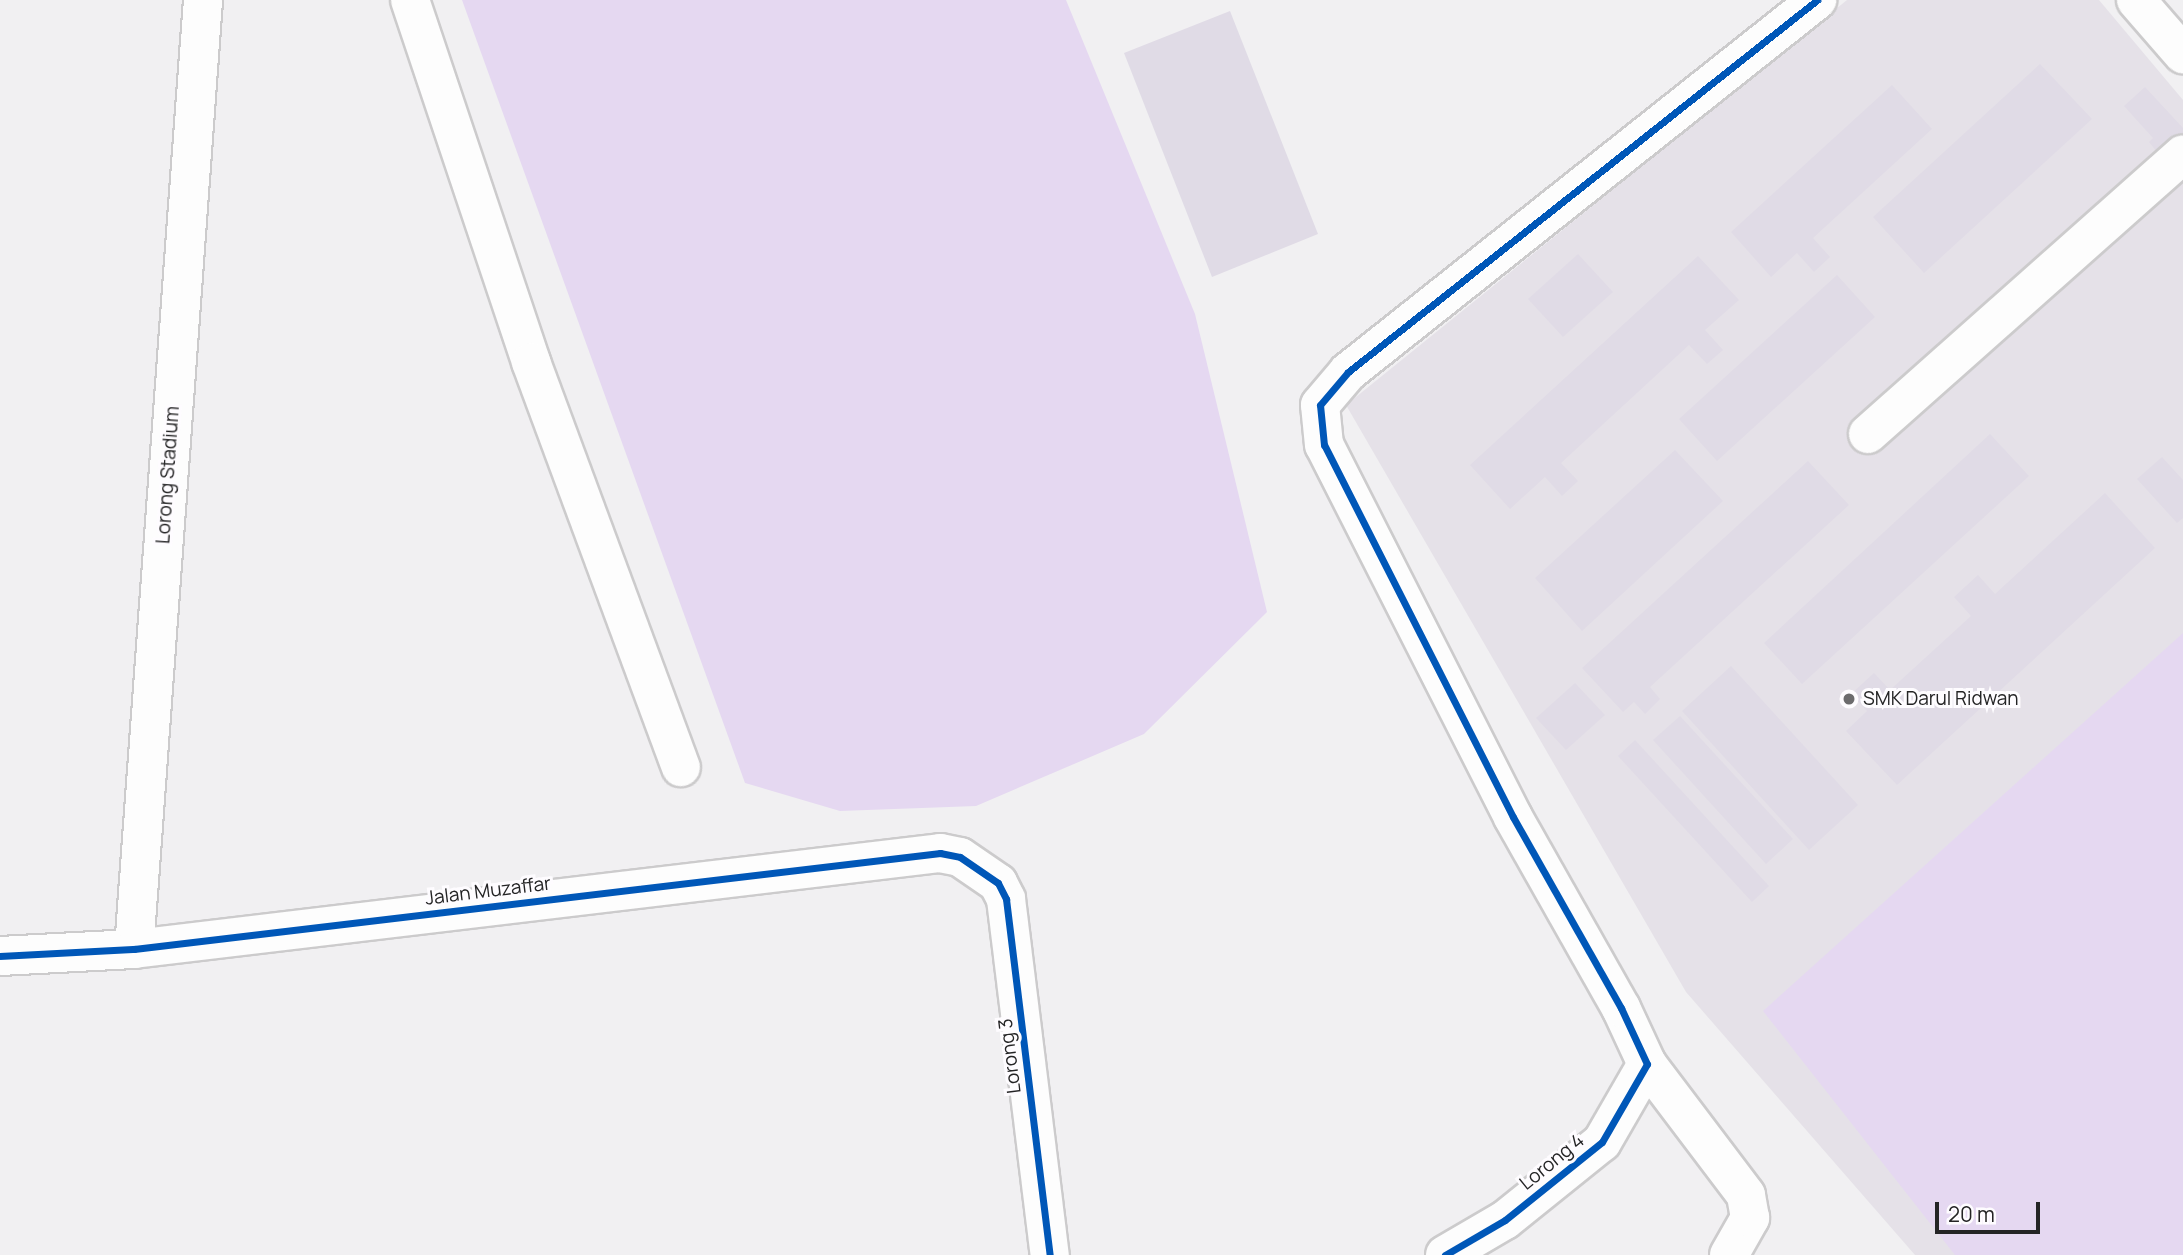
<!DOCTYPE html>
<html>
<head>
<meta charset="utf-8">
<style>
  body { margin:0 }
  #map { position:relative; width:2183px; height:1255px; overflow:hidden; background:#f1f0f2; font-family:Manrope,sans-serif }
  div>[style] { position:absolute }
  .built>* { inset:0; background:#e5e1e8 }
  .green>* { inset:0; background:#e5d8f1 }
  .building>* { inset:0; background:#e0dbe6 }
  .roads { filter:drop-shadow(2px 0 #cccbcc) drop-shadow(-2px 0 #cccbcc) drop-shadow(0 2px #cccbcc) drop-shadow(0 -2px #cccbcc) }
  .minor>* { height:38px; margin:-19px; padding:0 19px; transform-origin:19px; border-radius:19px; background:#fdfdfd }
  .cycleway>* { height:7px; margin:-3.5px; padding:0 3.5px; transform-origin:3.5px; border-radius:3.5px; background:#0057b8 }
  .dots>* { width:19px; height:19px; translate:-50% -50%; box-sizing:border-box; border:4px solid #fefcff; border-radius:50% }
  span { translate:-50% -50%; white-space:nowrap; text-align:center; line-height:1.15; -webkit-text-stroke:6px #fefcff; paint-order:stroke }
  .street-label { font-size:19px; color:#242425 }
  .poi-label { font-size:19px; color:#242425 }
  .left { translate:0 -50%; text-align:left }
  .scale { position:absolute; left:1935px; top:1202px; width:105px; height:32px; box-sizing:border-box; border:4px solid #242425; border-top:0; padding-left:9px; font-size:21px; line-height:24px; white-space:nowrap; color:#242425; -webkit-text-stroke:5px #fefcff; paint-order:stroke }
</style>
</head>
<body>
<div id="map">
  <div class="built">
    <div style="clip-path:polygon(1847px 0,2099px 0,2183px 100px,2183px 1255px,1915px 1255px,1686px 992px,1346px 405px)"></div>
  </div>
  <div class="green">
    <div style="clip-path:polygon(462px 0,1066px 0,1195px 314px,1267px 612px,1144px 734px,976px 806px,840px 811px,745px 783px)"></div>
    <div style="clip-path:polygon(2183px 633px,2183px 1255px,1955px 1255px,1763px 1011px)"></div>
  </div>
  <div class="building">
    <div style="clip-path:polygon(1230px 11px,1318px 234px,1212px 277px,1124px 53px)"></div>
    <div style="clip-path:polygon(2040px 64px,2092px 119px,1924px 273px,1873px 217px)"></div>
    <div style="clip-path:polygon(1892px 85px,1932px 129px,1813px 238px,1830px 257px,1814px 272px,1797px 253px,1771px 277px,1731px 232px)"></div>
    <div style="clip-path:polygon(2145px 87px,2183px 128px,2183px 137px,2161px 157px,2149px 142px,2153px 138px,2124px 106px)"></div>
    <div style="clip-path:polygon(1578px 254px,1613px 292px,1563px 337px,1528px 299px)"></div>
    <div style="clip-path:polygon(1698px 256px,1739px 300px,1705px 330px,1723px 350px,1707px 364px,1689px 345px,1561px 463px,1578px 481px,1562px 496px,1545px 477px,1510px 509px,1470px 465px)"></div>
    <div style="clip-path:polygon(1837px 275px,1875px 317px,1717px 461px,1679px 419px)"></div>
    <div style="clip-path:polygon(1990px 434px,2029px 476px,1802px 684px,1764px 643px)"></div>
    <div style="clip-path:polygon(1675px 450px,1723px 501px,1582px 631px,1535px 578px)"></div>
    <div style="clip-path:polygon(2162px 457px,2183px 480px,2183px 518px,2177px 523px,2137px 479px)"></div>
    <div style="clip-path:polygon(1808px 461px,1849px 505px,1650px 687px,1660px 699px,1645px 714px,1634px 702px,1623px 712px,1582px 668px)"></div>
    <div style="clip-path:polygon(2105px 493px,2155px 548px,1897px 785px,1846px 731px,1867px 711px,1851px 694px,1874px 673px,1890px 690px,1971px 616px,1954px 597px,1978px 575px,1995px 594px)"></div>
    <div style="clip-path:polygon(1731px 666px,1858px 805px,1809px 850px,1682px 711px)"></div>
    <div style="clip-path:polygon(1575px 683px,1605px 715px,1566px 750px,1536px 718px)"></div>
    <div style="clip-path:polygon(1680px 716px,1793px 839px,1766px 864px,1653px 740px)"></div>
    <div style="clip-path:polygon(1635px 740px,1769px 886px,1752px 902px,1618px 756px)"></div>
  </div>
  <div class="roads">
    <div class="minor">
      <div style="left:410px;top:0;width:382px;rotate:71.5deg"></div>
      <div style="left:531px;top:362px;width:432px;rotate:69.7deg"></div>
      <div style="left:2136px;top:0;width:72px;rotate:49deg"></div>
      <div style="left:1868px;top:434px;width:421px;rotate:-41.6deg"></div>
      <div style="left:134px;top:949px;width:952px;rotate:-85.84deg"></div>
      <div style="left:0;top:956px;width:134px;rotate:-3deg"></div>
      <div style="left:134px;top:949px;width:812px;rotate:-6.79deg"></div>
      <div style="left:940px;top:853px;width:20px;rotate:11deg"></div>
      <div style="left:960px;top:857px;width:46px;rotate:34.4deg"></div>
      <div style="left:998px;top:883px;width:18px;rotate:63deg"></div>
      <div style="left:1006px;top:899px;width:359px;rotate:83deg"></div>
      <div style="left:1445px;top:1255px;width:69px;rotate:-30.3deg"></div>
      <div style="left:1505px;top:1220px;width:124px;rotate:-38.8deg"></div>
      <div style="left:1602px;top:1142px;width:90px;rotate:-60deg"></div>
      <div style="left:1729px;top:1255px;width:43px;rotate:-60.4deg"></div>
      <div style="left:1750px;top:1218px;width:23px;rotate:-100deg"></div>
      <div style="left:1746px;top:1195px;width:164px;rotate:-127.1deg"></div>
      <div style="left:1647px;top:1064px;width:62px;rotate:-114.9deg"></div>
      <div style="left:1621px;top:1008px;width:219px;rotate:-119.5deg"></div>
      <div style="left:1513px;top:817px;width:417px;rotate:-116.9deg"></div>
      <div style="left:1324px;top:445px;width:40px;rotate:-95.7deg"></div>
      <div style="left:1320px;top:405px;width:43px;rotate:-49.7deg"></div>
      <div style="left:1348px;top:372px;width:599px;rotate:-38.42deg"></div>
    </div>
  </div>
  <div class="cycleway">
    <div style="left:0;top:956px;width:134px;rotate:-3deg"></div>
    <div style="left:134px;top:949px;width:812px;rotate:-6.79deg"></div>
    <div style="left:940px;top:853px;width:20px;rotate:11deg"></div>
    <div style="left:960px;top:857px;width:46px;rotate:34.4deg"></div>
    <div style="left:998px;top:883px;width:18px;rotate:63deg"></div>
    <div style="left:1006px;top:899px;width:359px;rotate:83deg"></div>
    <div style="left:1445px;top:1255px;width:69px;rotate:-30.3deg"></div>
    <div style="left:1505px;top:1220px;width:124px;rotate:-38.8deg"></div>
    <div style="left:1602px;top:1142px;width:90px;rotate:-60deg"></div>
    <div style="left:1647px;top:1064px;width:62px;rotate:-114.9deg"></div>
    <div style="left:1621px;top:1008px;width:219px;rotate:-119.5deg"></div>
    <div style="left:1513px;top:817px;width:417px;rotate:-116.9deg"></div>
    <div style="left:1324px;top:445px;width:40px;rotate:-95.7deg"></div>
    <div style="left:1320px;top:405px;width:43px;rotate:-49.7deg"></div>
    <div style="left:1348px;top:372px;width:599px;rotate:-38.42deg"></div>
  </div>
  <div class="dots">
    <div style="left:1849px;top:699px;background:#6c6b6d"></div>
  </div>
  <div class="street-label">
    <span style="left:168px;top:475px;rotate:-86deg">Lorong Stadium</span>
    <span style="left:488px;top:891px;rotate:-7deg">Jalan Muzaffar</span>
    <span style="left:1010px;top:1056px;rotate:-97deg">Lorong 3</span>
    <span style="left:1552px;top:1162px;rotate:-39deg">Lorong 4</span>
  </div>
  <div class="poi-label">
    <span class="left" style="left:1863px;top:699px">SMK Darul Ridwan</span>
  </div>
  <div class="scale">20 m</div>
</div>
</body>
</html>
